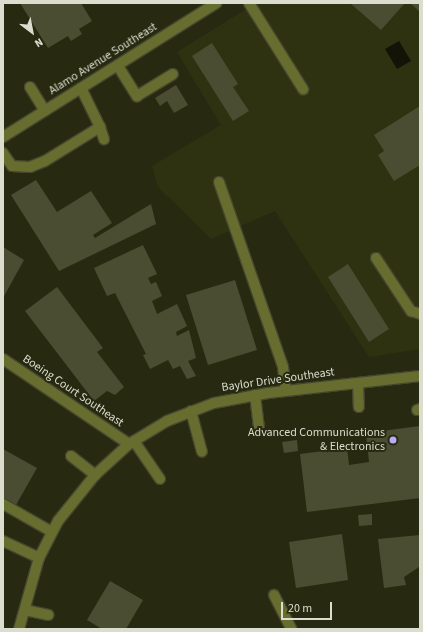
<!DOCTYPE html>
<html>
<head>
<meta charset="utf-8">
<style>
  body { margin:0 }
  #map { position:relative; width:423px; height:632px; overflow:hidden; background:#272a10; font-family:"Source Sans 3",sans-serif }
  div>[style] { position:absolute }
  .built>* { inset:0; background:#2f3211 }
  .water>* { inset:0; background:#131407 }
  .building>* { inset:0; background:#4a4d32 }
  .roads { filter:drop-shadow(1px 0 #44472f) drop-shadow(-1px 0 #44472f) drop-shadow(0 1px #44472f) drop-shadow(0 -1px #44472f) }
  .minor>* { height:10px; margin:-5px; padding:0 5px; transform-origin:5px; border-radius:5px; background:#666d2f }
  .dots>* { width:11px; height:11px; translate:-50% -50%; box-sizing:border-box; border:2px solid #272a10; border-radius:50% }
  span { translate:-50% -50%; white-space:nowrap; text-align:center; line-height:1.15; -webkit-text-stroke:4px #272a10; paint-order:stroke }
  .street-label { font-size:12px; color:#dbdecf }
  .poi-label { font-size:12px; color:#dbdecf }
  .right { translate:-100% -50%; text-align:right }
  .frame { position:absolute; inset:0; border:4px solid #dbdecf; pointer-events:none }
  .north { position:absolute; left:12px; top:12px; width:40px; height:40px; -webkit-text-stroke:3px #272a10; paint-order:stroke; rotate:148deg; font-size:11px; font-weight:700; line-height:16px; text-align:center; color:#dbdecf }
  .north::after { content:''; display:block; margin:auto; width:14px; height:18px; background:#dbdecf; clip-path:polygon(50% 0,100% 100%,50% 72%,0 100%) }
  .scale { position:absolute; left:281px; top:602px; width:51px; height:18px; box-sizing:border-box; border:2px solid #dbdecf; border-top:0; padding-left:5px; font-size:12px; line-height:14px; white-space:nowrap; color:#dbdecf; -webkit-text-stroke:3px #272a10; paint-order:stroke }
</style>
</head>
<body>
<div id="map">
  <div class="built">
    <div style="clip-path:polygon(256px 3px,420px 3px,420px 349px,369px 357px,275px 211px,211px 239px,158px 187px,152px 166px,221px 125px,177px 52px)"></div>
  </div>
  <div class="water">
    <div style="clip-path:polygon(399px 41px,411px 61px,397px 69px,385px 49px)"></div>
  </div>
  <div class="building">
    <div style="clip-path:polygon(20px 3px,81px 3px,92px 21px,79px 29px,82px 34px,71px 41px,68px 36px,48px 48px)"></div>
    <div style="clip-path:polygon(350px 3px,405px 3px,381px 30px)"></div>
    <div style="clip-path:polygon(410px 3px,420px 3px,420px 12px)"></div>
    <div style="clip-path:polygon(212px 43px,238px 84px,233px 87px,249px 111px,233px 121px,192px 56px)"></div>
    <div style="clip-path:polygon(176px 85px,188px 105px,174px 113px,167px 101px,160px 106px,155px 98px)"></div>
    <div style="clip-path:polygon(420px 106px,420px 165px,394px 181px,378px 155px,384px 151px,374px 135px)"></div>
    <div style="clip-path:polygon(36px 180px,57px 212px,91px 191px,112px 223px,93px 235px,95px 238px,151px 204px,156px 224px,59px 271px,11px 195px)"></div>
    <div style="clip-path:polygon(143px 245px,157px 274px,148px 278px,151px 284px,156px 282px,162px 296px,152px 301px,157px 314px,177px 304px,187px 326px,176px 332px,177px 336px,189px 330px,196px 358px,188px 361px,196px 376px,187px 379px,180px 366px,173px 369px,168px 360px,150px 369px,143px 355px,146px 354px,115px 293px,107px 296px,94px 268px)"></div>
    <div style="clip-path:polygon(3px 247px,24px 260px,3px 298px)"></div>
    <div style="clip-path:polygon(348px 264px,389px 329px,369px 342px,328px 277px)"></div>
    <div style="clip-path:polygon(235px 280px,257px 350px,208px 365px,186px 295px)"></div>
    <div style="clip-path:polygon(57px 287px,103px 348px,97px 352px,124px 387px,115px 395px,107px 391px,94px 401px,25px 311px)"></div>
    <div style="clip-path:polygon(420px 426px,420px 498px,307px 512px,300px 454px,347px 448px,349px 465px,369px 462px,366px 433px)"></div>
    <div style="clip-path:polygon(297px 440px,298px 451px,284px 453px,282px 442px)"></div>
    <div style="clip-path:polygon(3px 449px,37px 468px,16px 505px,3px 498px)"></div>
    <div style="clip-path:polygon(372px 514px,372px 525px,359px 526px,358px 515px)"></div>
    <div style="clip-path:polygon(342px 534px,348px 580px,296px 588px,289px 542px)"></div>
    <div style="clip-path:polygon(420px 535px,419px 567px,404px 577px,406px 585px,384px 588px,378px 539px)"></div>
    <div style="clip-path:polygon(110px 581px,143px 600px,126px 629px,102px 629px,87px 620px)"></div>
  </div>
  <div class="roads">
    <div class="minor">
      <div style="left:249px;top:3px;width:102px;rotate:57.9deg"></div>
      <div style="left:118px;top:66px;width:36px;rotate:58deg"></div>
      <div style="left:137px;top:96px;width:42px;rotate:-31.4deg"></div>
      <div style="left:30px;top:87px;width:28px;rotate:58deg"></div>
      <div style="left:81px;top:88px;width:43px;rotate:64deg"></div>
      <div style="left:100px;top:127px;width:13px;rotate:72deg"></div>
      <div style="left:3px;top:137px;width:252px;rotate:-32.1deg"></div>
      <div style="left:3px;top:153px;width:16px;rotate:55deg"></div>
      <div style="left:12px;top:166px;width:18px;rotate:3deg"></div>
      <div style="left:30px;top:167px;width:16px;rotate:-22deg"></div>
      <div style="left:45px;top:161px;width:65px;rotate:-31.7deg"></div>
      <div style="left:219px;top:182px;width:196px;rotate:70.9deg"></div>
      <div style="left:283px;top:367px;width:24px;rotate:83deg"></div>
      <div style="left:376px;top:258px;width:64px;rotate:56.6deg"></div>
      <div style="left:411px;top:311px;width:9px;rotate:18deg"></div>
      <div style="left:3px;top:359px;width:152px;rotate:34deg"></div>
      <div style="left:358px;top:383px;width:24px;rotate:88deg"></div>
      <div style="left:255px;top:395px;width:32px;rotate:83deg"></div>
      <div style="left:417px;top:410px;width:3px;rotate:-18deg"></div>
      <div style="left:191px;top:411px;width:42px;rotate:75deg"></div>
      <div style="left:134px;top:441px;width:46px;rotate:55.6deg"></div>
      <div style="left:71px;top:456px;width:31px;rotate:38deg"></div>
      <div style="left:3px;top:504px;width:56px;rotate:29.7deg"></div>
      <div style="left:3px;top:541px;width:40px;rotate:25deg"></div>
      <div style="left:274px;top:595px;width:38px;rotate:63deg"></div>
      <div style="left:25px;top:610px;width:24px;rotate:12deg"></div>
      <div style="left:19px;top:629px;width:74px;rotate:-74.3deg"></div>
      <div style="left:39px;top:558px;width:42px;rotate:-62.8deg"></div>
      <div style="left:58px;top:521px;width:59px;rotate:-51.2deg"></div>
      <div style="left:95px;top:475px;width:46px;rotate:-42.4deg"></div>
      <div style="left:129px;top:444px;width:44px;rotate:-31.2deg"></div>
      <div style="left:167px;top:421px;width:50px;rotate:-21deg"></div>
      <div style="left:214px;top:403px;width:55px;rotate:-10.5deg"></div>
      <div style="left:268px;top:393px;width:153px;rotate:-6.4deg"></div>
    </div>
  </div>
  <div class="dots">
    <div style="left:393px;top:440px;background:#bbaaf6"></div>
  </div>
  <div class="street-label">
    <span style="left:103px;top:59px;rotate:-32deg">Alamo Avenue Southeast</span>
    <span style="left:278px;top:380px;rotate:-8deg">Baylor Drive Southeast</span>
    <span style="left:73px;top:391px;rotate:34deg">Boeing Court Southeast</span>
  </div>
  <div class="poi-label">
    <span class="right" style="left:385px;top:440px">Advanced Communications<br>&amp; Electronics</span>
  </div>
  <div class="frame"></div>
  <div class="north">N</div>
  <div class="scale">20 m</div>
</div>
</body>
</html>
